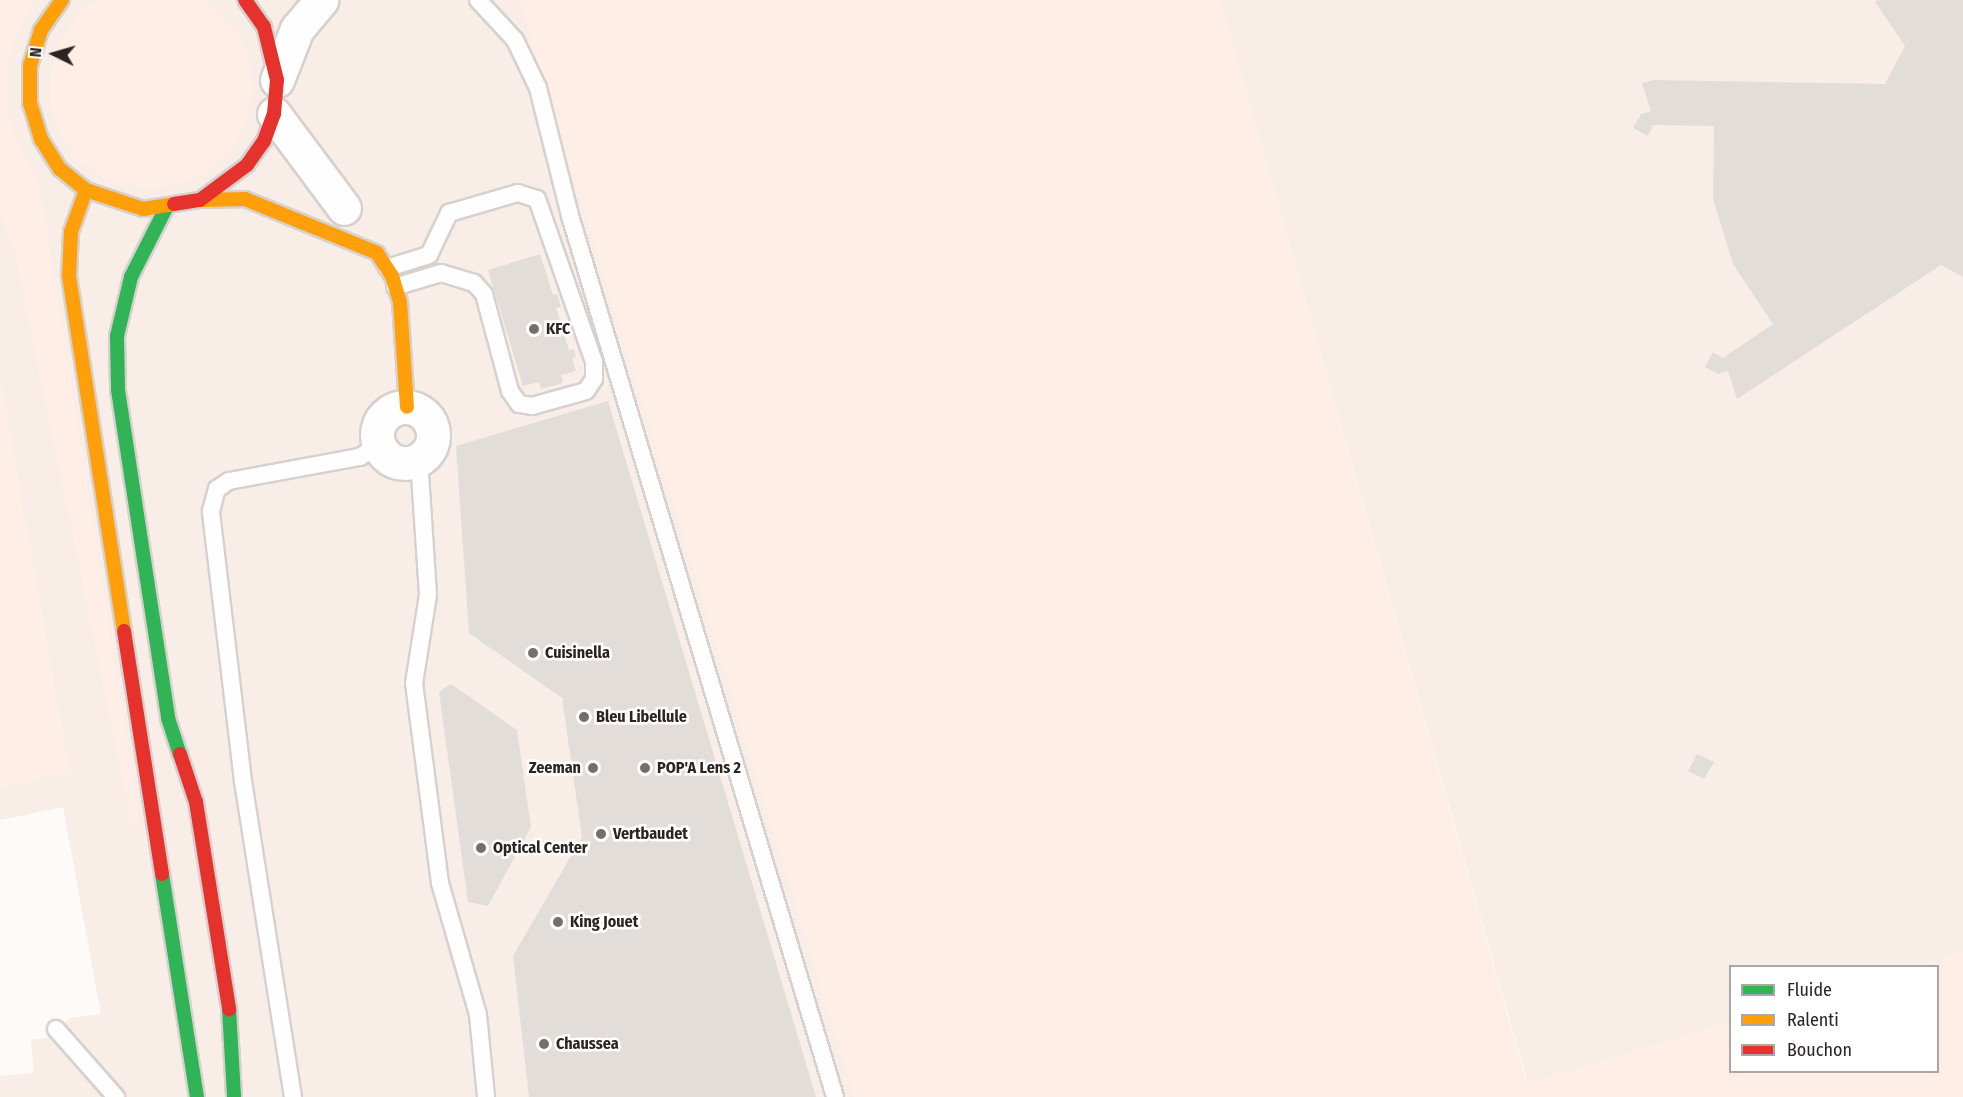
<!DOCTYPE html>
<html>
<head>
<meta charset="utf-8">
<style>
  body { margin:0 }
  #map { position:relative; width:1963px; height:1097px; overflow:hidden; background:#fdfaf8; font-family:"Fira Sans Condensed",sans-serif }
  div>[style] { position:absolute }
  .built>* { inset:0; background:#f8ede7 }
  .green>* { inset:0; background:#feeee6 }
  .building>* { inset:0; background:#e3ddda }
  .roads { filter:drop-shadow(2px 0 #d7d1ce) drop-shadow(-2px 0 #d7d1ce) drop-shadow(0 2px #d7d1ce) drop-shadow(0 -2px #d7d1ce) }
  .lane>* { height:16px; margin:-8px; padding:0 8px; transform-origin:8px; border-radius:8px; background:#fffefe }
  .street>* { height:33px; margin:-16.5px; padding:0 16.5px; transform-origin:16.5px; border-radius:16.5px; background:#fffefe }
  .street>.ring { margin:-16.5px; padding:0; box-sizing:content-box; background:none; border:33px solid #fffefe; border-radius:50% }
  .fast>* { height:14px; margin:-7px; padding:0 7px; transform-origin:7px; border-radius:7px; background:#30b455 }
  .slow>* { height:14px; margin:-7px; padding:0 7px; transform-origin:7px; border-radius:7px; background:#ff9f0a }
  .jam>* { height:14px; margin:-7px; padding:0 7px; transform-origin:7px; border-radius:7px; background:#e5322d }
  .dots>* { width:16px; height:16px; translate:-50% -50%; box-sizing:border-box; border:3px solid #fff; border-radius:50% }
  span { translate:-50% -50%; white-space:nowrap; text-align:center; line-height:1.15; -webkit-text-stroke:5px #fff; paint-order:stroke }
  .poi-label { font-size:16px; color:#2c2420; font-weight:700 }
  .left { translate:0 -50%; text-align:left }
  .right { translate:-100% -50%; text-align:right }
  .legend { position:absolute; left:1729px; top:965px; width:210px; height:108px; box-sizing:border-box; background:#fff; border:2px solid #aba7a6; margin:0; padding:8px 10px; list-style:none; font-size:18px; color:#2c2420 }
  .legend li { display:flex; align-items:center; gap:12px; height:30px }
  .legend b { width:30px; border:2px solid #aba7a6 }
  .north { position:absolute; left:24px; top:24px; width:60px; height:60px; -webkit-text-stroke:4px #fff; paint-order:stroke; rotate:275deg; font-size:16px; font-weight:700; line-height:24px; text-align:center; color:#2c2420 }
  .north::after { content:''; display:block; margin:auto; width:21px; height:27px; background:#2c2420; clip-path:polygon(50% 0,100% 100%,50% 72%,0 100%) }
</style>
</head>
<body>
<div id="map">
  <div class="built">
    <div style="clip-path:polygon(0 0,520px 0,856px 1097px,0 1097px,0 1076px,34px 1073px,31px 1040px,46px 1038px,70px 1018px,101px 1014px,63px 807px,0 820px,0 788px,69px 772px,0 379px)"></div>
    <div style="clip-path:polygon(1220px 0,1963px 0,1963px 952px,1916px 966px,1730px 966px,1730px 1023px,1528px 1084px)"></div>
  </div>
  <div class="green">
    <div style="clip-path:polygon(0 0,35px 0,13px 43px,7px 70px,7px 109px,18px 145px,40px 187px,140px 822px,131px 821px,13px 245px,0 215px)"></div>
    <div style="clip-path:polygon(99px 0,204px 0,234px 27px,249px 56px,253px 89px,247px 121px,232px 150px,207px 172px,178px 186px,145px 189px,113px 182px,84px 165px,63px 140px,50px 108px,50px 73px,60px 40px,81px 12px)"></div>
    <div style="clip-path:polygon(520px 0,1220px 0,1527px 1084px,1730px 1023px,1730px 1072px,1938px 1072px,1938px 966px,1916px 966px,1963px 952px,1963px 1097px,854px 1097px)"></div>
    <div style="clip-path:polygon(0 379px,69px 773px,0 788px)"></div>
  </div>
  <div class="building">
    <div style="clip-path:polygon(1878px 0,1963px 0,1963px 277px,1941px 265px,1737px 399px,1728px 371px,1719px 374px,1705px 367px,1713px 352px,1723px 358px,1773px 324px,1733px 264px,1723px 231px,1713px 199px,1714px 126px,1653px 125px,1648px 136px,1633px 128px,1641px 114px,1651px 111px,1642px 83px,1654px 80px,1885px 84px,1905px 46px,1875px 2px)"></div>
    <div style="clip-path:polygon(540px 254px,553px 295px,557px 294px,561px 307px,556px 308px,569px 350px,574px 349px,576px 357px,572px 358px,576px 371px,561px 375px,563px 383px,541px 389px,539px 382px,523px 386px,488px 270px)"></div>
    <div style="clip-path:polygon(608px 401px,816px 1097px,529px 1097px,513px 956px,582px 837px,562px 698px,469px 633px,456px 446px)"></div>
    <div style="clip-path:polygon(451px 684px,517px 730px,531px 827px,488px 906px,468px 902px,439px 692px)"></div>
    <div style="clip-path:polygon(1697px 754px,1714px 762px,1704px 779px,1688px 771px)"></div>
  </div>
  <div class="roads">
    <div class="lane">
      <div style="left:478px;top:0;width:54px;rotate:47.2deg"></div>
      <div style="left:515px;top:40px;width:53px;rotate:64.4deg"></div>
      <div style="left:538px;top:88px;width:135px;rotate:75.9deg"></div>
      <div style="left:571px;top:219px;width:917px;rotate:73.26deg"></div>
      <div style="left:387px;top:268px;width:44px;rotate:-17.2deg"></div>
      <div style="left:429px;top:255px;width:47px;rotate:-64.5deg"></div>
      <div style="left:449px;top:213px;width:72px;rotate:-16.2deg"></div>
      <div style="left:518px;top:193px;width:20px;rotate:18deg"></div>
      <div style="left:537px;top:199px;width:173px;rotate:70.7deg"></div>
      <div style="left:594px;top:362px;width:17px;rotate:90deg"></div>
      <div style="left:594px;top:379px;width:14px;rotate:124deg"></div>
      <div style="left:586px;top:391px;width:56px;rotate:164.5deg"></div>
      <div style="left:532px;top:406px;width:13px;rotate:-171deg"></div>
      <div style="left:519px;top:404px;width:16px;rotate:-125deg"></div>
      <div style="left:510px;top:391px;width:100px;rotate:-105deg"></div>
      <div style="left:484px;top:294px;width:15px;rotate:-132deg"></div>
      <div style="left:474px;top:283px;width:34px;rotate:-163deg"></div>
      <div style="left:441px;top:273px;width:48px;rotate:163.1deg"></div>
      <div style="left:419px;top:459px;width:136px;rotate:86.2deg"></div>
      <div style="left:428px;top:595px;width:89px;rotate:99deg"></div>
      <div style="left:414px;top:683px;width:202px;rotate:82.6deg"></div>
      <div style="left:440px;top:883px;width:137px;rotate:73.9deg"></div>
      <div style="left:478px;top:1015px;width:82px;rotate:84.4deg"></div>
      <div style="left:56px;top:1029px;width:91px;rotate:48.6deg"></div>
      <div style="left:293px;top:1097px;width:320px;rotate:-99deg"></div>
      <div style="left:243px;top:781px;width:272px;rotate:-96.8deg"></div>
      <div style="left:211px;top:511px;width:23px;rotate:-75deg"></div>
      <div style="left:217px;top:489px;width:14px;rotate:-34deg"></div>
      <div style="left:229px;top:481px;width:133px;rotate:-10.4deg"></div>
      <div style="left:360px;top:457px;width:23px;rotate:-34deg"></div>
    </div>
    <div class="street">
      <div style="left:277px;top:80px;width:55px;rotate:-68.6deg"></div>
      <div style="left:297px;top:29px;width:38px;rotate:-50deg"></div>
      <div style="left:274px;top:114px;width:117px;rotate:53.3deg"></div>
      <div class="ring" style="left:377px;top:407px;width:23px;height:23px"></div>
    </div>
    <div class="fast">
      <div style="left:166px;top:208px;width:77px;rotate:116.9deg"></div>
      <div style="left:131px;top:277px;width:61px;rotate:103.3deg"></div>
      <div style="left:117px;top:336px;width:54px;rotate:88.9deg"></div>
      <div style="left:118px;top:390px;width:332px;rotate:81.3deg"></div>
      <div style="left:168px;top:718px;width:38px;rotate:72deg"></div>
      <div style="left:162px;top:874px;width:226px;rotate:81.1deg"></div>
      <div style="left:229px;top:1009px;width:88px;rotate:86.7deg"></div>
    </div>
    <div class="slow">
      <div style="left:62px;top:0;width:37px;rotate:125deg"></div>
      <div style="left:41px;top:30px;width:37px;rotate:107deg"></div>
      <div style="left:30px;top:65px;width:38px;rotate:90deg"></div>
      <div style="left:30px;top:103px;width:38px;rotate:73deg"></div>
      <div style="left:41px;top:139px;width:36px;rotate:58deg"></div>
      <div style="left:60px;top:169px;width:33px;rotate:39deg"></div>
      <div style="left:86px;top:190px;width:60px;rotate:18.4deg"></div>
      <div style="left:143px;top:209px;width:31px;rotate:-9deg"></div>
      <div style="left:86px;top:190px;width:45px;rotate:109.7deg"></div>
      <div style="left:71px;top:232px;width:44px;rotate:92.6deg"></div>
      <div style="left:69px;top:276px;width:359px;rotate:81.2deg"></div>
      <div style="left:202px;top:200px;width:43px;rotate:-1.3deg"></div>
      <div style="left:245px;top:199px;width:143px;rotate:22.2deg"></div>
      <div style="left:377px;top:253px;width:27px;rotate:57deg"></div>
      <div style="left:392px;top:276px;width:27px;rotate:73deg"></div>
      <div style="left:400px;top:302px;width:105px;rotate:86.2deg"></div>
    </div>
    <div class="jam">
      <div style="left:174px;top:204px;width:26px;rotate:-9deg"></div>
      <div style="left:200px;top:200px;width:59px;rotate:-36.7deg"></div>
      <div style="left:247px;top:165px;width:29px;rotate:-55deg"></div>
      <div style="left:264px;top:141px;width:29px;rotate:-70deg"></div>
      <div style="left:274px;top:114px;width:34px;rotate:-85deg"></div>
      <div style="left:277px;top:80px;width:55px;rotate:-103.8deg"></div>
      <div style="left:264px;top:27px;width:33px;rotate:-125deg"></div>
      <div style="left:124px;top:631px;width:246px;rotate:81.1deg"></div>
      <div style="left:180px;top:754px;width:51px;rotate:71.6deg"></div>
      <div style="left:196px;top:802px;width:210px;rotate:80.9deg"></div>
    </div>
  </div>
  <div class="dots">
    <div style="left:534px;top:329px;background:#756f6c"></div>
    <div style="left:533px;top:653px;background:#756f6c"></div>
    <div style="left:584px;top:717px;background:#756f6c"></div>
    <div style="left:593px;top:768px;background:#756f6c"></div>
    <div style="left:645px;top:768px;background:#756f6c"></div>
    <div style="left:601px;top:834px;background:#756f6c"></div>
    <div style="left:481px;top:848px;background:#756f6c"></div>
    <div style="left:558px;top:922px;background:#756f6c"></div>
    <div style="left:544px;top:1044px;background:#756f6c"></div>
  </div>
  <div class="poi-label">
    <span class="left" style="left:546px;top:329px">KFC</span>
    <span class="left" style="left:545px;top:653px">Cuisinella</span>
    <span class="left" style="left:596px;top:717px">Bleu Libellule</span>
    <span class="right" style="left:581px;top:768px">Zeeman</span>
    <span class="left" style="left:657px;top:768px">POP'A Lens 2</span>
    <span class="left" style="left:613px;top:834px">Vertbaudet</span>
    <span class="left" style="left:493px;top:848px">Optical Center</span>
    <span class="left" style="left:570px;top:922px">King Jouet</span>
    <span class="left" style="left:556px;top:1044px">Chaussea</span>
  </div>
  <ul class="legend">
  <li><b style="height:8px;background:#30b455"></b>Fluide</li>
  <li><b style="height:8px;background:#ff9f0a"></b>Ralenti</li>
  <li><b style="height:8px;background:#e5322d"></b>Bouchon</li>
  </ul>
  <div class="north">N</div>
</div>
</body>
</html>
